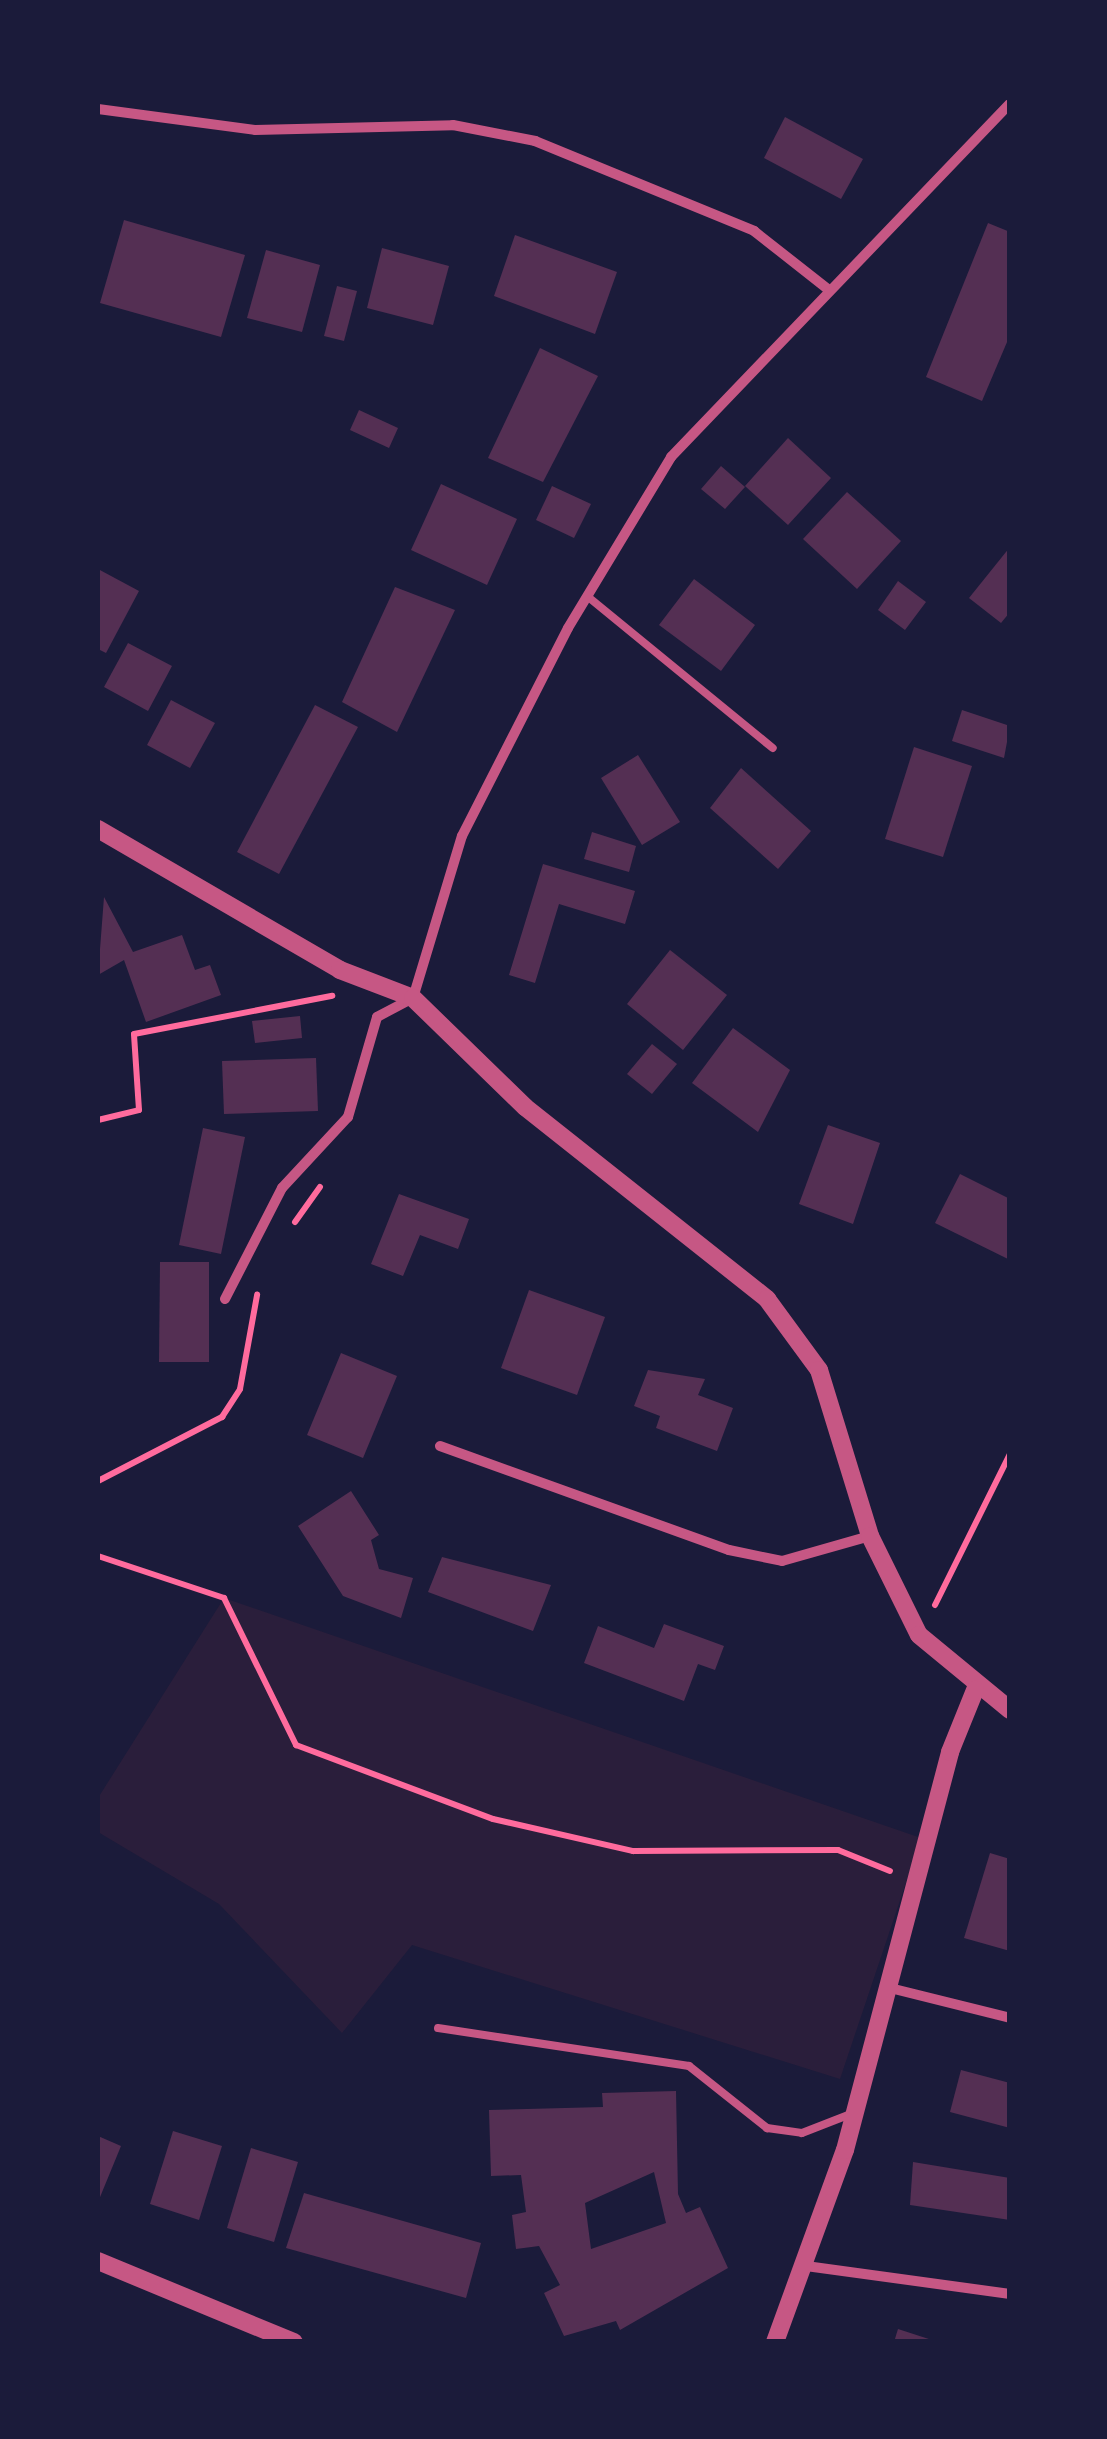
<!DOCTYPE html>
<html>
<head>
<meta charset="utf-8">
<style>
  body { margin:0 }
  #map { position:relative; width:1107px; height:2439px; overflow:hidden; background:#1b1b3a; font-family:Lato,sans-serif }
  div>[style] { position:absolute }
  .green>* { inset:0; background:#2a1e3b }
  .building>* { inset:0; background:#542f53 }
  .path>* { height:6px; margin:-3px; padding:0 3px; transform-origin:3px; border-radius:3px; background:#ff6b9d }
  .service>* { height:8px; margin:-4px; padding:0 4px; transform-origin:4px; border-radius:4px; background:#c65784 }
  .minor>* { height:10px; margin:-5px; padding:0 5px; transform-origin:5px; border-radius:5px; background:#c65784 }
  .tertiary>* { height:18px; margin:-9px; padding:0 9px; transform-origin:9px; border-radius:9px; background:#c65784 }
  span { translate:-50% -50%; white-space:nowrap; text-align:center; line-height:1.15; -webkit-text-stroke:10px #1b1b3a; paint-order:stroke }
  .frame { position:absolute; inset:0; border:100px solid #1b1b3a; pointer-events:none }
</style>
</head>
<body>
<div id="map">
  <div class="green">
    <div style="clip-path:polygon(224px 1598px,921px 1838px,840px 2079px,412px 1945px,342px 2033px,219px 1904px,98px 1832px,98px 1798px)"></div>
  </div>
  <div class="building">
    <div style="clip-path:polygon(785px 117px,863px 159px,841px 199px,764px 158px)"></div>
    <div style="clip-path:polygon(124px 220px,245px 255px,221px 337px,100px 303px)"></div>
    <div style="clip-path:polygon(988px 223px,1010px 232px,1010px 335px,982px 401px,926px 377px)"></div>
    <div style="clip-path:polygon(515px 235px,617px 272px,595px 334px,494px 296px)"></div>
    <div style="clip-path:polygon(382px 248px,449px 266px,433px 325px,367px 308px)"></div>
    <div style="clip-path:polygon(266px 250px,320px 265px,302px 332px,247px 318px)"></div>
    <div style="clip-path:polygon(337px 286px,357px 291px,344px 341px,324px 336px)"></div>
    <div style="clip-path:polygon(540px 348px,598px 376px,543px 482px,488px 458px)"></div>
    <div style="clip-path:polygon(359px 410px,398px 428px,389px 448px,350px 430px)"></div>
    <div style="clip-path:polygon(788px 438px,831px 478px,788px 525px,745px 486px)"></div>
    <div style="clip-path:polygon(721px 466px,745px 487px,725px 509px,701px 489px)"></div>
    <div style="clip-path:polygon(441px 484px,517px 519px,487px 585px,411px 550px)"></div>
    <div style="clip-path:polygon(552px 486px,591px 504px,574px 538px,536px 520px)"></div>
    <div style="clip-path:polygon(847px 492px,901px 541px,857px 589px,803px 539px)"></div>
    <div style="clip-path:polygon(1010px 547px,1010px 612px,1001px 623px,969px 598px)"></div>
    <div style="clip-path:polygon(98px 569px,139px 591px,106px 653px,98px 649px)"></div>
    <div style="clip-path:polygon(694px 579px,755px 625px,721px 671px,659px 625px)"></div>
    <div style="clip-path:polygon(898px 581px,926px 602px,905px 630px,878px 610px)"></div>
    <div style="clip-path:polygon(395px 587px,455px 610px,397px 732px,342px 702px)"></div>
    <div style="clip-path:polygon(128px 643px,172px 666px,148px 711px,104px 687px)"></div>
    <div style="clip-path:polygon(171px 700px,215px 723px,190px 768px,147px 745px)"></div>
    <div style="clip-path:polygon(315px 705px,358px 727px,279px 874px,237px 852px)"></div>
    <div style="clip-path:polygon(962px 710px,1010px 726px,1004px 758px,952px 741px)"></div>
    <div style="clip-path:polygon(914px 747px,972px 766px,943px 857px,885px 839px)"></div>
    <div style="clip-path:polygon(638px 755px,680px 822px,642px 845px,601px 778px)"></div>
    <div style="clip-path:polygon(741px 768px,811px 831px,778px 869px,710px 808px)"></div>
    <div style="clip-path:polygon(592px 832px,636px 846px,629px 872px,584px 859px)"></div>
    <div style="clip-path:polygon(543px 864px,635px 891px,625px 924px,559px 904px,535px 983px,509px 975px)"></div>
    <div style="clip-path:polygon(104px 897px,133px 952px,182px 935px,195px 970px,210px 965px,221px 995px,146px 1022px,124px 960px,98px 975px)"></div>
    <div style="clip-path:polygon(670px 950px,727px 995px,683px 1050px,627px 1004px)"></div>
    <div style="clip-path:polygon(300px 1016px,302px 1038px,255px 1043px,252px 1021px)"></div>
    <div style="clip-path:polygon(733px 1028px,790px 1070px,758px 1132px,692px 1083px)"></div>
    <div style="clip-path:polygon(652px 1044px,677px 1064px,652px 1094px,627px 1074px)"></div>
    <div style="clip-path:polygon(316px 1058px,318px 1111px,224px 1114px,222px 1061px)"></div>
    <div style="clip-path:polygon(828px 1125px,880px 1143px,853px 1224px,799px 1204px)"></div>
    <div style="clip-path:polygon(203px 1128px,245px 1137px,221px 1254px,179px 1245px)"></div>
    <div style="clip-path:polygon(960px 1174px,1010px 1199px,1010px 1260px,935px 1223px)"></div>
    <div style="clip-path:polygon(399px 1194px,469px 1219px,458px 1249px,420px 1235px,403px 1276px,371px 1264px)"></div>
    <div style="clip-path:polygon(160px 1262px,209px 1262px,209px 1362px,159px 1362px)"></div>
    <div style="clip-path:polygon(529px 1290px,605px 1317px,577px 1395px,501px 1368px)"></div>
    <div style="clip-path:polygon(341px 1353px,397px 1376px,363px 1458px,307px 1435px)"></div>
    <div style="clip-path:polygon(648px 1370px,705px 1379px,698px 1395px,733px 1408px,717px 1451px,656px 1428px,660px 1416px,634px 1406px)"></div>
    <div style="clip-path:polygon(351px 1491px,379px 1535px,371px 1540px,379px 1569px,413px 1578px,401px 1618px,343px 1596px,298px 1526px)"></div>
    <div style="clip-path:polygon(442px 1557px,551px 1585px,533px 1631px,428px 1592px)"></div>
    <div style="clip-path:polygon(664px 1624px,724px 1646px,715px 1670px,698px 1664px,684px 1701px,584px 1663px,598px 1626px,654px 1648px)"></div>
    <div style="clip-path:polygon(990px 1853px,1010px 1859px,1010px 1951px,964px 1938px)"></div>
    <div style="clip-path:polygon(961px 2070px,1010px 2083px,1010px 2128px,950px 2112px)"></div>
    <div style="clip-path:polygon(evenodd,676px 2091px,678px 2194px,686px 2213px,700px 2207px,728px 2268px,620px 2330px,616px 2321px,564px 2336px,544px 2293px,560px 2285px,539px 2246px,516px 2249px,512px 2215px,526px 2212px,521px 2175px,491px 2176px,489px 2110px,603px 2107px,602px 2093px,676px 2091px,654px 2172px,666px 2223px,591px 2249px,585px 2203px,654px 2172px)"></div>
    <div style="clip-path:polygon(173px 2131px,222px 2146px,199px 2220px,150px 2204px)"></div>
    <div style="clip-path:polygon(98px 2136px,121px 2146px,98px 2202px)"></div>
    <div style="clip-path:polygon(251px 2148px,298px 2162px,274px 2242px,227px 2228px)"></div>
    <div style="clip-path:polygon(913px 2162px,1010px 2178px,1010px 2220px,910px 2205px)"></div>
    <div style="clip-path:polygon(304px 2193px,481px 2243px,466px 2298px,286px 2248px)"></div>
    <div style="clip-path:polygon(898px 2329px,935px 2341px,935px 2342px,894px 2342px)"></div>
  </div>
  <div class="path">
    <div style="left:98px;top:1120px;width:42px;rotate:-13.7deg"></div>
    <div style="left:139px;top:1110px;width:76px;rotate:-93.8deg"></div>
    <div style="left:134px;top:1034px;width:202px;rotate:-10.9deg"></div>
    <div style="left:295px;top:1222px;width:43px;rotate:-54.5deg"></div>
    <div style="left:98px;top:1481px;width:140px;rotate:-27.3deg"></div>
    <div style="left:222px;top:1417px;width:33px;rotate:-57deg"></div>
    <div style="left:240px;top:1389px;width:96px;rotate:-79.7deg"></div>
    <div style="left:98px;top:1556px;width:133px;rotate:18.4deg"></div>
    <div style="left:224px;top:1598px;width:164px;rotate:63.9deg"></div>
    <div style="left:296px;top:1745px;width:210px;rotate:20.6deg"></div>
    <div style="left:493px;top:1819px;width:144px;rotate:12.9deg"></div>
    <div style="left:633px;top:1851px;width:205px;rotate:-0.3deg"></div>
    <div style="left:838px;top:1850px;width:56px;rotate:22deg"></div>
    <div style="left:935px;top:1605px;width:169px;rotate:-63.6deg"></div>
  </div>
  <div class="service">
    <div style="left:587px;top:596px;width:240px;rotate:39.3deg"></div>
    <div style="left:438px;top:2028px;width:254px;rotate:8.6deg"></div>
    <div style="left:689px;top:2066px;width:100px;rotate:38.5deg"></div>
    <div style="left:767px;top:2128px;width:35px;rotate:8deg"></div>
    <div style="left:802px;top:2133px;width:53px;rotate:-21.2deg"></div>
  </div>
  <div class="minor">
    <div style="left:98px;top:109px;width:158px;rotate:7.6deg"></div>
    <div style="left:255px;top:130px;width:198px;rotate:-1.4deg"></div>
    <div style="left:453px;top:125px;width:84px;rotate:11deg"></div>
    <div style="left:535px;top:141px;width:237px;rotate:22.3deg"></div>
    <div style="left:754px;top:231px;width:95px;rotate:38.2deg"></div>
    <div style="left:225px;top:1299px;width:125px;rotate:-62.8deg"></div>
    <div style="left:282px;top:1188px;width:97px;rotate:-47.1deg"></div>
    <div style="left:348px;top:1117px;width:104px;rotate:-73.8deg"></div>
    <div style="left:377px;top:1017px;width:41px;rotate:-27.8deg"></div>
    <div style="left:413px;top:998px;width:169px;rotate:-73.2deg"></div>
    <div style="left:462px;top:836px;width:233px;rotate:-63deg"></div>
    <div style="left:568px;top:628px;width:200px;rotate:-58.9deg"></div>
    <div style="left:671px;top:457px;width:489px;rotate:-46.2deg"></div>
    <div style="left:440px;top:1446px;width:307px;rotate:19.8deg"></div>
    <div style="left:729px;top:1550px;width:54px;rotate:11.7deg"></div>
    <div style="left:782px;top:1561px;width:91px;rotate:-15.9deg"></div>
    <div style="left:886px;top:1987px;width:128px;rotate:14deg"></div>
    <div style="left:806px;top:2266px;width:206px;rotate:7.8deg"></div>
  </div>
  <div class="tertiary">
    <div style="left:98px;top:829px;width:280px;rotate:30.2deg"></div>
    <div style="left:340px;top:970px;width:78px;rotate:21deg"></div>
    <div style="left:413px;top:998px;width:156px;rotate:44.2deg"></div>
    <div style="left:525px;top:1107px;width:309px;rotate:38.4deg"></div>
    <div style="left:767px;top:1299px;width:88px;rotate:53.8deg"></div>
    <div style="left:819px;top:1370px;width:174px;rotate:72.9deg"></div>
    <div style="left:870px;top:1536px;width:110px;rotate:63.7deg"></div>
    <div style="left:919px;top:1635px;width:118px;rotate:39.5deg"></div>
    <div style="left:98px;top:2261px;width:212px;rotate:22.5deg"></div>
    <div style="left:775px;top:2342px;width:204px;rotate:-70deg"></div>
    <div style="left:845px;top:2150px;width:412px;rotate:-75.2deg"></div>
    <div style="left:950px;top:1752px;width:67px;rotate:-68deg"></div>
  </div>
  <div class="frame"></div>
</div>
</body>
</html>
